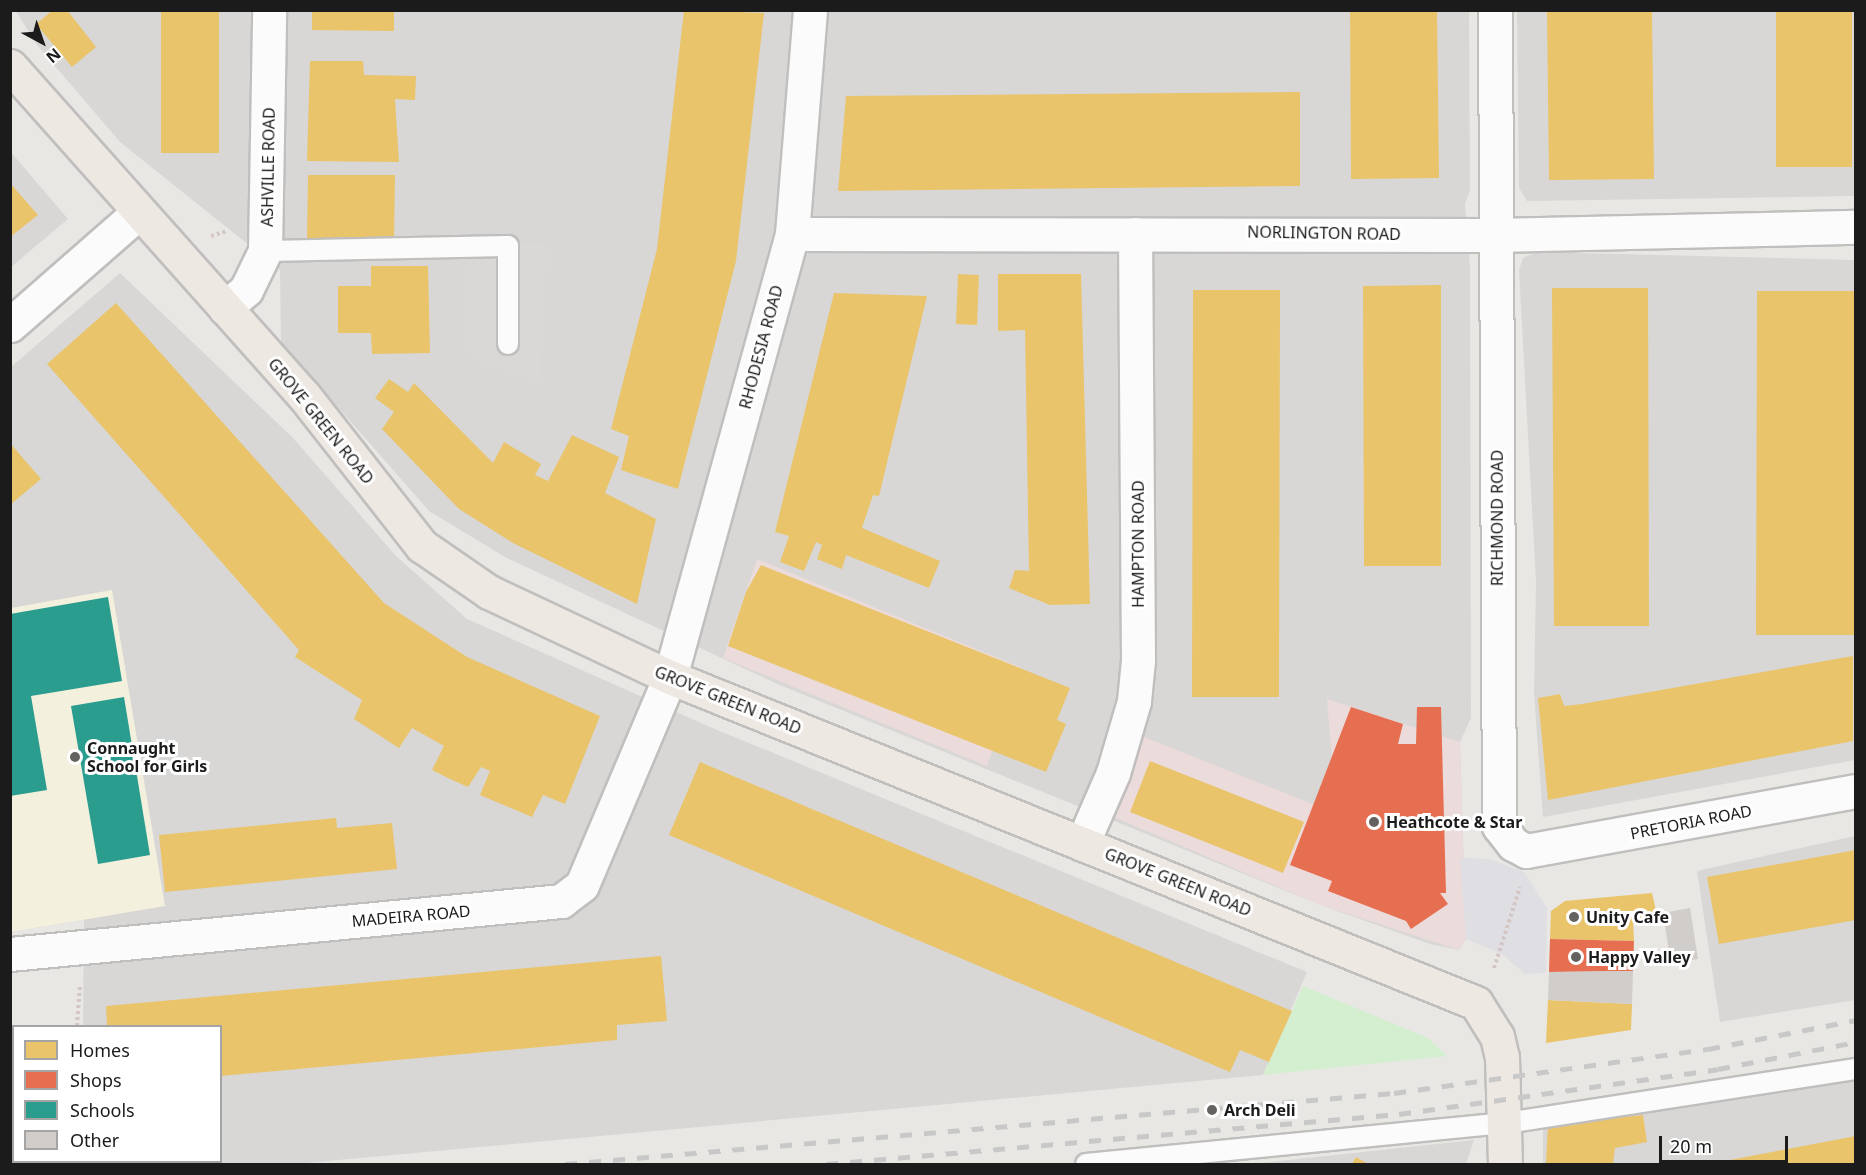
<!DOCTYPE html>
<html>
<head>
<meta charset="utf-8">
<style>
  body { margin:0 }
  #map { position:relative; width:1866px; height:1175px; overflow:hidden; background:#e9e7e4; font-family:"Noto Sans",sans-serif }
  div>[style] { position:absolute }
  .residential>* { inset:0; background:#d8d7d5 }
  .commercial>* { inset:0; background:#ebdbdb }
  .education>* { inset:0; background:#f4f0de }
  .park>* { inset:0; background:#d3efd0 }
  .parking>* { inset:0; background:#d9d8d7 }
  .plaza>* { inset:0; background:#dfdee3 }
  .homes>* { inset:0; background:#e9c46a }
  .shops>* { inset:0; background:#e76f51 }
  .schools>* { inset:0; background:#2a9d8f }
  .building>* { inset:0; background:#d0cdcb }
  .path>* { height:4px; margin-top:-2px; transform-origin:0; background:repeating-linear-gradient(90deg,#d4c6c5 0 3px,transparent 0 6px) }
  .roads { filter:drop-shadow(2px 0 #c0bfbe) drop-shadow(-2px 0 #c0bfbe) drop-shadow(0 2px #c0bfbe) drop-shadow(0 -2px #c0bfbe) }
  .lane>* { height:20px; margin:-10px; padding:0 10px; transform-origin:10px; border-radius:10px; background:#fcfbfb }
  .street>* { height:33px; margin:-16.5px; padding:0 16.5px; transform-origin:16.5px; border-radius:16.5px; background:#fcfbfb }
  .primary>* { height:33px; margin:-16.5px; padding:0 16.5px; transform-origin:16.5px; border-radius:16.5px; background:#eee8e3 }
  .rail>* { height:4.5px; margin-top:-2.25px; transform-origin:0; background:repeating-linear-gradient(90deg,#c9c8c8 0 12px,transparent 0 24px) }
  .dots>* { width:16px; height:16px; translate:-50% -50%; box-sizing:border-box; border:3px solid #fff; border-radius:50% }
  span { translate:-50% -50%; white-space:nowrap; text-align:center; line-height:1.15; -webkit-text-stroke:6px #fff; paint-order:stroke }
  .street-label { font-size:16px; color:#1b1b1b }
  .poi-label { font-size:16px; color:#1b1b1b; font-weight:700 }
  .left { translate:0 -50%; text-align:left }
  .frame { position:absolute; inset:0; border:12px solid #1b1b1b; pointer-events:none }
  .legend { position:absolute; left:12px; top:1025px; width:210px; height:138px; box-sizing:border-box; background:#fff; border:2px solid #a4a4a4; margin:0; padding:8px 10px; list-style:none; font-size:18px; color:#1b1b1b }
  .legend li { display:flex; align-items:center; gap:12px; height:30px }
  .legend b { width:30px; border:2px solid #a4a4a4 }
  .north { position:absolute; left:12px; top:12px; width:60px; height:60px; -webkit-text-stroke:4px #fff; paint-order:stroke; rotate:140deg; font-size:16px; font-weight:700; line-height:24px; text-align:center; color:#1b1b1b }
  .north::after { content:''; display:block; margin:auto; width:21px; height:27px; background:#1b1b1b; clip-path:polygon(50% 0,100% 100%,50% 72%,0 100%) }
  .scale { position:absolute; left:1659px; top:1136px; width:129px; height:27px; box-sizing:border-box; border:3px solid #1b1b1b; border-top:0; padding-left:8px; font-size:18px; line-height:21px; white-space:nowrap; color:#1b1b1b; -webkit-text-stroke:4px #fff; paint-order:stroke }
</style>
</head>
<body>
<div id="map">
  <div class="residential">
    <div style="clip-path:polygon(16px 11px,1469px 11px,1470px 190px,1465px 204px,1470px 267px,1471px 718px,1460px 742px,1466px 939px,1459px 950px,1430px 944px,1318px 904px,775px 683px,505px 557px,429px 511px,281px 342px,280px 270px,120px 142px,37px 45px)"></div>
    <div style="clip-path:polygon(1517px 11px,1855px 11px,1855px 196px,1527px 201px,1519px 188px)"></div>
    <div style="clip-path:polygon(10px 151px,68px 219px,11px 267px,10px 267px)"></div>
    <div style="clip-path:polygon(1538px 252px,1855px 260px,1855px 760px,1543px 817px,1534px 693px,1536px 582px,1519px 270px,1523px 258px)"></div>
    <div style="clip-path:polygon(120px 273px,293px 438px,396px 556px,467px 619px,710px 727px,1307px 972px,1263px 1075px,295px 1164px,88px 1164px,220px 1162px,220px 1026px,83px 1026px,84px 920px,11px 932px,11px 367px)"></div>
    <div style="clip-path:polygon(1855px 836px,1855px 1000px,1720px 1022px,1697px 871px)"></div>
    <div style="clip-path:polygon(1855px 1060px,1855px 1164px,1543px 1164px,1543px 1113px)"></div>
    <div style="clip-path:polygon(1474px 1140px,1466px 1164px,1251px 1164px)"></div>
  </div>
  <div class="commercial">
    <div style="clip-path:polygon(757px 559px,1022px 668px,987px 766px,723px 658px)"></div>
    <div style="clip-path:polygon(1327px 699px,1460px 742px,1466px 939px,1459px 950px,1318px 904px,1114px 817px,1144px 737px,1315px 805px,1332px 761px)"></div>
  </div>
  <div class="education">
    <div style="clip-path:polygon(112px 590px,165px 906px,11px 932px,11px 608px)"></div>
  </div>
  <div class="park">
    <div style="clip-path:polygon(1303px 986px,1428px 1038px,1447px 1056px,1263px 1075px)"></div>
  </div>
  <div class="parking">
    <div style="clip-path:polygon(470px 243px,547px 244px,540px 382px,470px 358px)"></div>
  </div>
  <div class="plaza">
    <div style="clip-path:polygon(1460px 858px,1490px 859px,1524px 872px,1547px 908px,1546px 973px,1525px 974px,1502px 954px,1466px 939px)"></div>
  </div>
  <div class="homes">
    <div style="clip-path:polygon(53px 10px,67px 10px,96px 47px,72px 67px,36px 24px)"></div>
    <div style="clip-path:polygon(161px 10px,219px 10px,219px 153px,161px 153px)"></div>
    <div style="clip-path:polygon(312px 10px,394px 10px,394px 31px,312px 30px)"></div>
    <div style="clip-path:polygon(684px 10px,764px 13px,736px 261px,678px 489px,621px 470px,629px 436px,611px 429px,657px 249px)"></div>
    <div style="clip-path:polygon(1350px 10px,1437px 10px,1439px 178px,1351px 179px)"></div>
    <div style="clip-path:polygon(1547px 10px,1652px 10px,1654px 179px,1549px 180px)"></div>
    <div style="clip-path:polygon(1776px 10px,1852px 10px,1852px 167px,1776px 167px)"></div>
    <div style="clip-path:polygon(310px 61px,363px 61px,364px 75px,416px 76px,415px 100px,395px 99px,399px 162px,307px 161px)"></div>
    <div style="clip-path:polygon(1300px 92px,1300px 186px,838px 191px,846px 96px)"></div>
    <div style="clip-path:polygon(308px 175px,395px 175px,394px 239px,307px 239px)"></div>
    <div style="clip-path:polygon(10px 183px,38px 215px,10px 237px)"></div>
    <div style="clip-path:polygon(371px 266px,428px 266px,430px 353px,372px 354px,371px 333px,338px 333px,338px 286px,371px 286px)"></div>
    <div style="clip-path:polygon(958px 274px,979px 275px,977px 325px,956px 324px)"></div>
    <div style="clip-path:polygon(998px 274px,1081px 274px,1090px 604px,1050px 605px,1009px 588px,1015px 570px,1029px 571px,1025px 330px,998px 331px)"></div>
    <div style="clip-path:polygon(1441px 285px,1441px 566px,1364px 566px,1363px 286px)"></div>
    <div style="clip-path:polygon(1552px 288px,1648px 288px,1649px 626px,1554px 626px)"></div>
    <div style="clip-path:polygon(1193px 290px,1280px 290px,1279px 697px,1192px 697px)"></div>
    <div style="clip-path:polygon(1757px 291px,1856px 291px,1856px 635px,1756px 635px)"></div>
    <div style="clip-path:polygon(834px 293px,927px 296px,879px 496px,873px 495px,862px 528px,940px 561px,929px 588px,846px 555px,842px 569px,817px 559px,822px 545px,816px 542px,804px 571px,780px 562px,789px 536px,775px 532px)"></div>
    <div style="clip-path:polygon(116px 303px,384px 603px,467px 657px,600px 716px,565px 804px,543px 795px,532px 817px,480px 795px,490px 771px,481px 767px,468px 787px,448px 778px,432px 770px,444px 746px,412px 728px,399px 748px,354px 719px,362px 700px,295px 657px,299px 650px,47px 364px)"></div>
    <div style="clip-path:polygon(389px 379px,408px 392px,414px 383px,493px 463px,504px 442px,541px 464px,535px 475px,548px 481px,572px 435px,619px 457px,605px 493px,656px 519px,637px 604px,513px 543px,459px 509px,382px 429px,394px 412px,375px 398px)"></div>
    <div style="clip-path:polygon(10px 443px,41px 479px,10px 505px)"></div>
    <div style="clip-path:polygon(761px 565px,1070px 688px,1057px 720px,1066px 724px,1046px 772px,728px 646px,746px 592px)"></div>
    <div style="clip-path:polygon(1853px 656px,1853px 741px,1548px 800px,1538px 698px,1560px 694px,1564px 706px,1582px 704px)"></div>
    <div style="clip-path:polygon(1150px 761px,1304px 822px,1283px 873px,1130px 812px)"></div>
    <div style="clip-path:polygon(700px 762px,1292px 1011px,1269px 1062px,1240px 1050px,1230px 1072px,669px 835px)"></div>
    <div style="clip-path:polygon(336px 818px,337px 828px,392px 823px,397px 869px,165px 892px,159px 835px)"></div>
    <div style="clip-path:polygon(1856px 850px,1856px 920px,1719px 944px,1707px 877px)"></div>
    <div style="clip-path:polygon(1652px 893px,1657px 915px,1633px 919px,1634px 941px,1550px 939px,1551px 911px,1565px 901px)"></div>
    <div style="clip-path:polygon(661px 956px,667px 1021px,617px 1025px,617px 1040px,220px 1076px,220px 1026px,107px 1026px,106px 1006px)"></div>
    <div style="clip-path:polygon(1548px 1000px,1632px 1004px,1631px 1030px,1546px 1043px)"></div>
    <div style="clip-path:polygon(1643px 1115px,1647px 1142px,1615px 1148px,1613px 1164px,1546px 1164px,1548px 1125px)"></div>
    <div style="clip-path:polygon(1856px 1136px,1856px 1164px,1714px 1164px,1714px 1163px)"></div>
    <div style="clip-path:polygon(1356px 1157px,1368px 1164px,1352px 1164px)"></div>
  </div>
  <div class="shops">
    <div style="clip-path:polygon(1351px 707px,1403px 724px,1398px 744px,1416px 744px,1417px 707px,1441px 707px,1446px 893px,1440px 893px,1448px 904px,1411px 929px,1406px 921px,1328px 891px,1332px 881px,1290px 865px)"></div>
    <div style="clip-path:polygon(1550px 939px,1634px 941px,1633px 971px,1549px 972px)"></div>
  </div>
  <div class="schools">
    <div style="clip-path:polygon(108px 597px,122px 681px,31px 696px,47px 790px,10px 796px,10px 614px)"></div>
    <div style="clip-path:polygon(124px 697px,150px 855px,98px 864px,71px 706px)"></div>
  </div>
  <div class="building">
    <div style="clip-path:polygon(1690px 908px,1698px 959px,1671px 964px,1663px 913px)"></div>
    <div style="clip-path:polygon(1633px 971px,1632px 1004px,1548px 1000px,1549px 972px)"></div>
  </div>
  <div class="path">
    <div style="left:211px;top:236px;width:17px;rotate:-17deg"></div>
    <div style="left:1494px;top:968px;width:85px;rotate:-72.2deg"></div>
    <div style="left:77px;top:1026px;width:41px;rotate:-85.8deg"></div>
    <div style="left:10px;top:1096px;width:6px;rotate:45deg"></div>
    <div style="left:62px;top:1162px;width:2px;rotate:90deg"></div>
  </div>
  <div class="roads">
    <div class="lane">
      <div style="left:265px;top:251px;width:243px;rotate:-1.2deg"></div>
      <div style="left:508px;top:246px;width:98px;rotate:90deg"></div>
      <div style="left:1086px;top:1164px;width:422px;rotate:-5.6deg"></div>
      <div style="left:1506px;top:1123px;width:354px;rotate:-8.8deg"></div>
    </div>
    <div class="street">
      <div style="left:1495px;top:10px;width:816px;rotate:89.72deg"></div>
      <div style="left:1499px;top:826px;width:23px;rotate:52deg"></div>
      <div style="left:1513px;top:844px;width:15px;rotate:28deg"></div>
      <div style="left:1526px;top:851px;width:335px;rotate:-10.3deg"></div>
      <div style="left:792px;top:234px;width:703px;rotate:0.08deg"></div>
      <div style="left:1495px;top:235px;width:361px;rotate:-1.3deg"></div>
      <div style="left:225px;top:308px;width:28px;rotate:-41deg"></div>
      <div style="left:246px;top:290px;width:43px;rotate:-64deg"></div>
      <div style="left:265px;top:251px;width:241px;rotate:-89deg"></div>
      <div style="left:10px;top:325px;width:170px;rotate:-41.2deg"></div>
      <div style="left:1082px;top:844px;width:77px;rotate:-66.4deg"></div>
      <div style="left:1113px;top:773px;width:75px;rotate:-73.7deg"></div>
      <div style="left:1134px;top:701px;width:41px;rotate:-84.4deg"></div>
      <div style="left:1138px;top:660px;width:426px;rotate:-90.4deg"></div>
      <div style="left:10px;top:954px;width:554px;rotate:-5.49deg"></div>
      <div style="left:561px;top:901px;width:26px;rotate:-37deg"></div>
      <div style="left:582px;top:885px;width:226px;rotate:-67.1deg"></div>
      <div style="left:670px;top:677px;width:459px;rotate:-74.6deg"></div>
      <div style="left:792px;top:234px;width:225px;rotate:-85.4deg"></div>
    </div>
    <div class="primary">
      <div style="left:10px;top:66px;width:443px;rotate:48.3deg"></div>
      <div style="left:305px;top:397px;width:189px;rotate:51.9deg"></div>
      <div style="left:422px;top:546px;width:81px;rotate:34.5deg"></div>
      <div style="left:489px;top:592px;width:200px;rotate:25.2deg"></div>
      <div style="left:670px;top:677px;width:869px;rotate:22.02deg"></div>
      <div style="left:1476px;top:1003px;width:39px;rotate:58deg"></div>
      <div style="left:1497px;top:1036px;width:22px;rotate:77deg"></div>
      <div style="left:1502px;top:1057px;width:107px;rotate:88.4deg"></div>
    </div>
  </div>
  <div class="rail">
    <div style="left:565px;top:1164px;width:832px;rotate:-4.9deg"></div>
    <div style="left:1394px;top:1093px;width:317px;rotate:-8deg"></div>
    <div style="left:1708px;top:1049px;width:151px;rotate:-11.1deg"></div>
    <div style="left:826px;top:1164px;width:575px;rotate:-4.99deg"></div>
    <div style="left:1399px;top:1114px;width:322px;rotate:-8deg"></div>
    <div style="left:1718px;top:1069px;width:141px;rotate:-11.1deg"></div>
  </div>
  <div class="dots">
    <div style="left:75px;top:757px;background:#636261"></div>
    <div style="left:1374px;top:822px;background:#636261"></div>
    <div style="left:1574px;top:917px;background:#636261"></div>
    <div style="left:1576px;top:957px;background:#636261"></div>
    <div style="left:1212px;top:1110px;background:#636261"></div>
  </div>
  <div class="street-label">
    <span style="left:268px;top:167px;rotate:-89deg">ASHVILLE ROAD</span>
    <span style="left:1324px;top:233px;rotate:1deg">NORLINGTON ROAD</span>
    <span style="left:761px;top:347px;rotate:-75deg">RHODESIA ROAD</span>
    <span style="left:321px;top:421px;rotate:51deg">GROVE GREEN ROAD</span>
    <span style="left:1497px;top:518px;rotate:-90deg">RICHMOND ROAD</span>
    <span style="left:1138px;top:544px;rotate:-90deg">HAMPTON ROAD</span>
    <span style="left:728px;top:700px;rotate:22deg">GROVE GREEN ROAD</span>
    <span style="left:1691px;top:822px;rotate:-11deg">PRETORIA ROAD</span>
    <span style="left:1178px;top:882px;rotate:22deg">GROVE GREEN ROAD</span>
    <span style="left:411px;top:916px;rotate:-5deg">MADEIRA ROAD</span>
  </div>
  <div class="poi-label">
    <span class="left" style="left:87px;top:757px">Connaught<br>School for Girls</span>
    <span class="left" style="left:1386px;top:822px">Heathcote &amp; Star</span>
    <span class="left" style="left:1586px;top:917px">Unity Cafe</span>
    <span class="left" style="left:1588px;top:957px">Happy Valley</span>
    <span class="left" style="left:1224px;top:1110px">Arch Deli</span>
  </div>
  <div class="frame"></div>
  <ul class="legend">
  <li><b style="height:16px;background:#e9c46a"></b>Homes</li>
  <li><b style="height:16px;background:#e76f51"></b>Shops</li>
  <li><b style="height:16px;background:#2a9d8f"></b>Schools</li>
  <li><b style="height:16px;background:#d0cdcb"></b>Other</li>
  </ul>
  <div class="north">N</div>
  <div class="scale">20 m</div>
</div>
</body>
</html>
